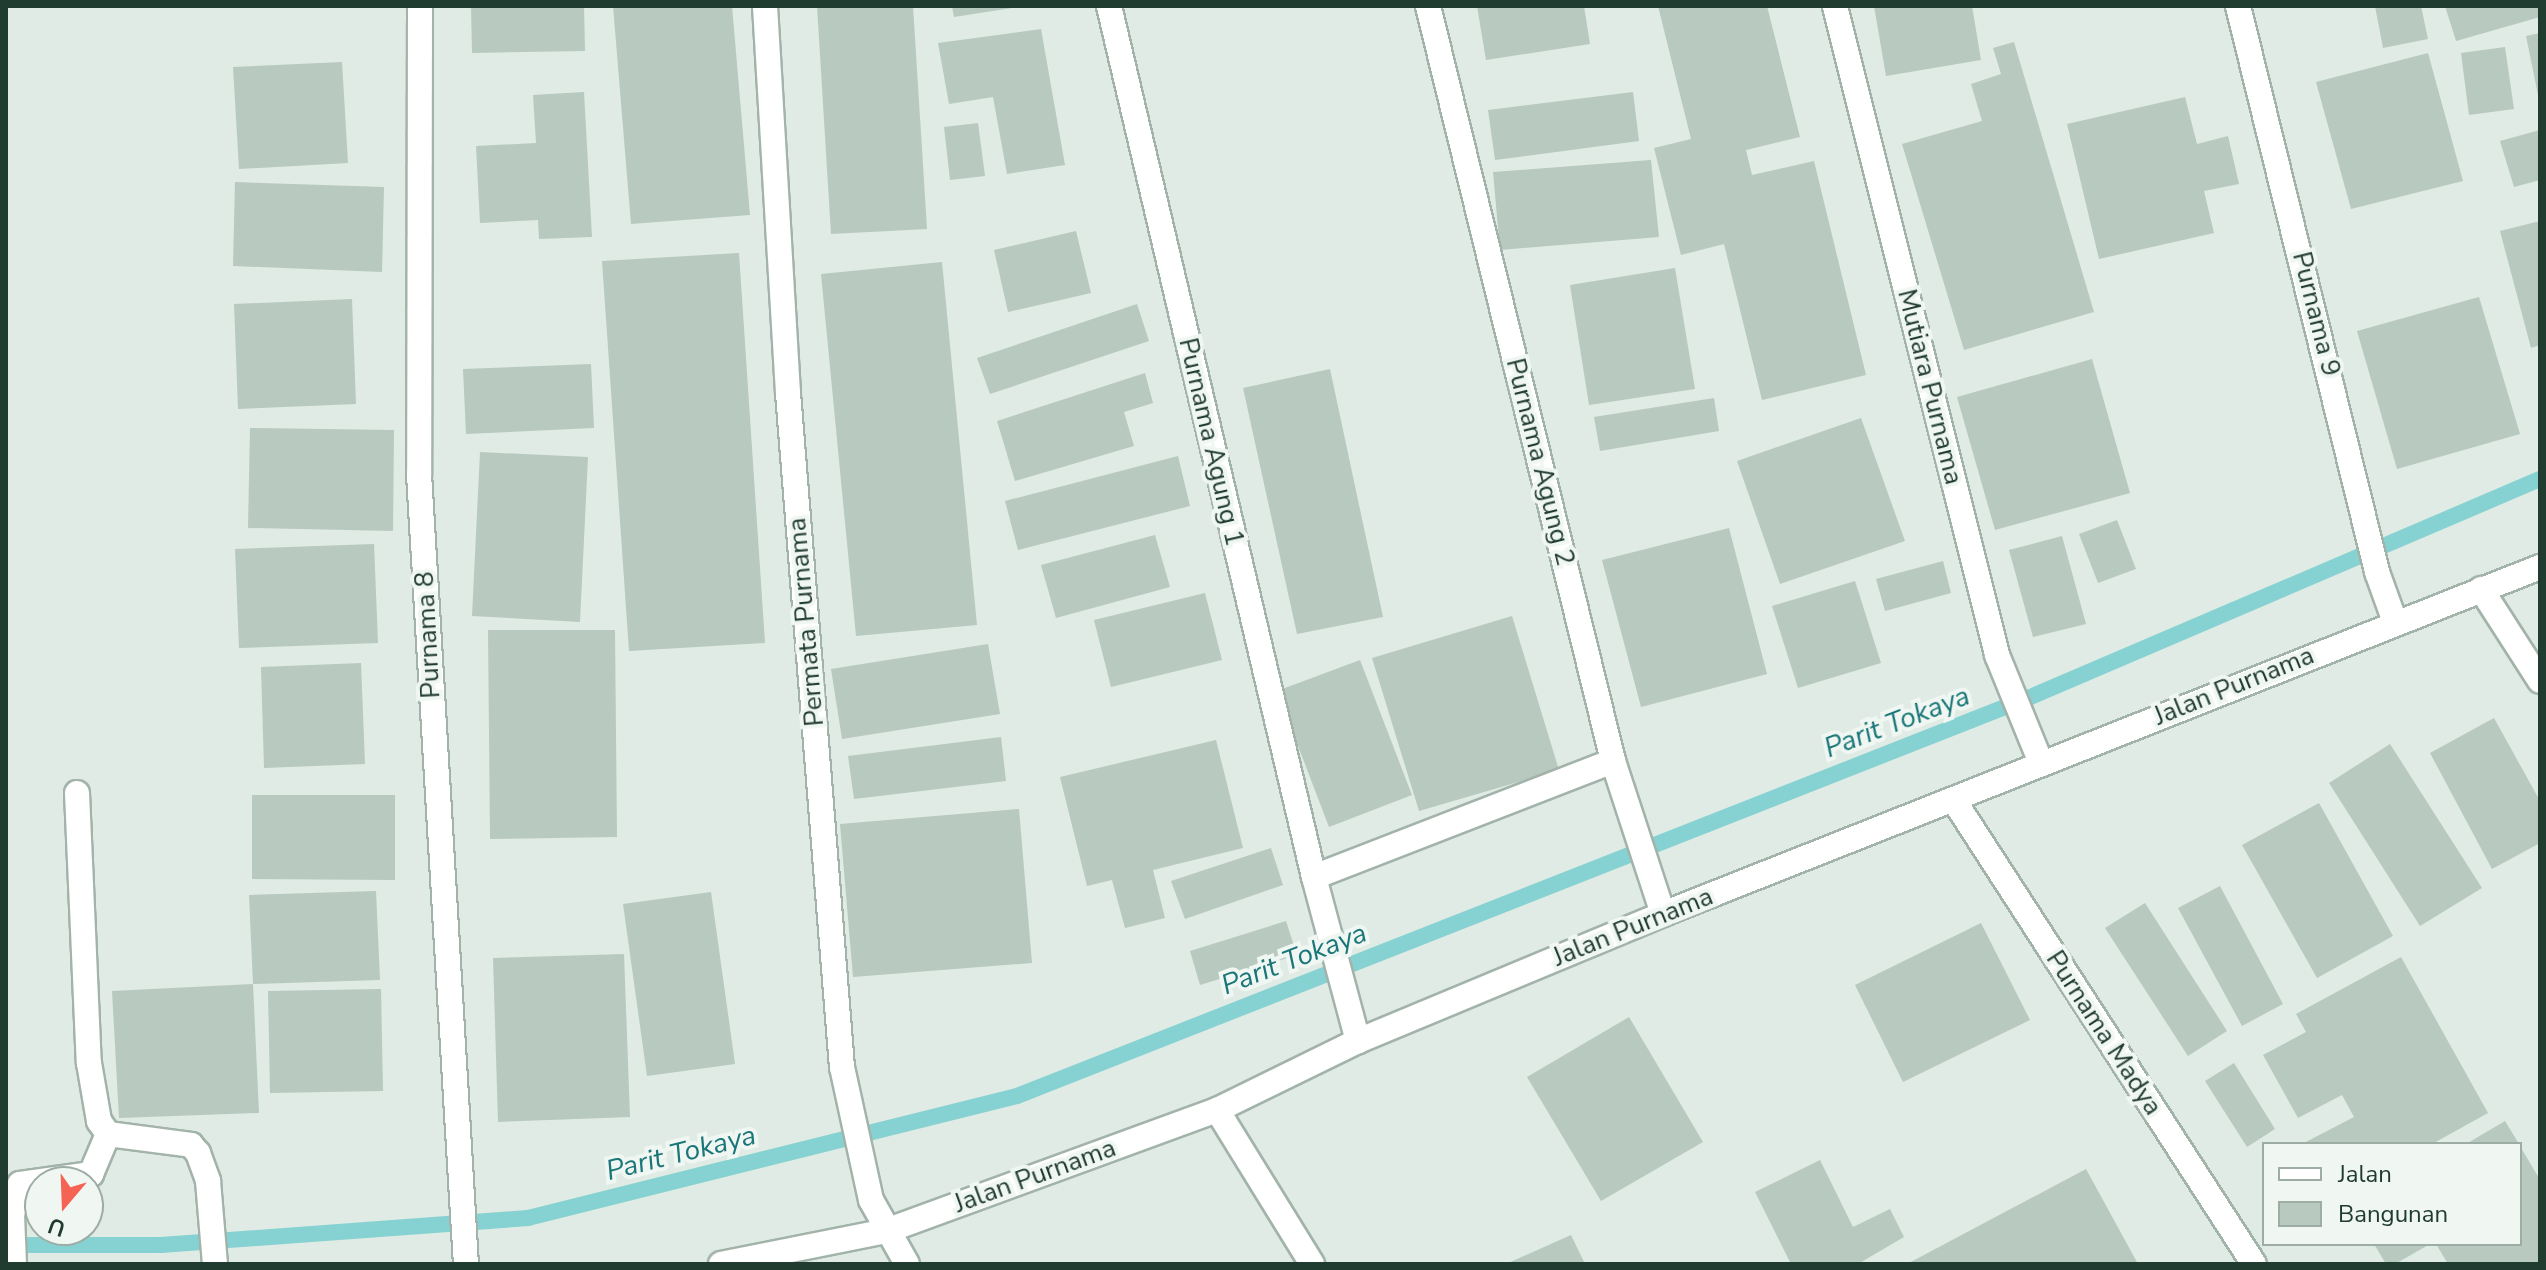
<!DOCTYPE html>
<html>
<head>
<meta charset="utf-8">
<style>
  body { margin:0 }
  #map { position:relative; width:2546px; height:1270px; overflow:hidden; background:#dfebe4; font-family:"Nunito Sans",sans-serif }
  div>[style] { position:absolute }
  .stream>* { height:16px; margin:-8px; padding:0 8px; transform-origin:8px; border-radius:8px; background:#86d1d1 }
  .building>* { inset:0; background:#b8c9bf }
  .roads { filter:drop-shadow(2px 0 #a2b3aa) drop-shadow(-2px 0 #a2b3aa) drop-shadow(0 2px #a2b3aa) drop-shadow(0 -2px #a2b3aa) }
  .street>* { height:24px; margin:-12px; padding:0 12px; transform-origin:12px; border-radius:12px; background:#fff }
  .secondary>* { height:24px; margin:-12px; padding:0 12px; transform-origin:12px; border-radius:12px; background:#fff }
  span { translate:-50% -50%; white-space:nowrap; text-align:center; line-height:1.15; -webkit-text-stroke:8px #f0f7f2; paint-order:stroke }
  .street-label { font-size:26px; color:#203b30 }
  .water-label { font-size:28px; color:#1a7678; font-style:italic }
  .frame { position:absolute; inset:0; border:8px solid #203b30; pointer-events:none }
  .legend { position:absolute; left:2262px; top:1142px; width:260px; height:104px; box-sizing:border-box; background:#f0f7f2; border:2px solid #9daca4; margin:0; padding:10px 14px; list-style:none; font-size:24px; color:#203b30 }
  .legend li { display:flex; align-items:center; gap:16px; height:40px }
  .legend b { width:40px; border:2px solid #9daca4 }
  .north { position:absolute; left:24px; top:1166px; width:80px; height:80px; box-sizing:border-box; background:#f0f7f2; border:2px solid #9daca4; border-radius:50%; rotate:199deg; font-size:22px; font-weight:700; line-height:32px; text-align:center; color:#203b30 }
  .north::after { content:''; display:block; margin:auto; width:28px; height:36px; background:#f46354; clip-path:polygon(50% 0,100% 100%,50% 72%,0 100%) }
</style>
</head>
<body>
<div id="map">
  <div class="stream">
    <div style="left:6px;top:1245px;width:155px"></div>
    <div style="left:161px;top:1245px;width:368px;rotate:-4.2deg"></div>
    <div style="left:528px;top:1218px;width:504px;rotate:-14.01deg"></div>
    <div style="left:1017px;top:1096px;width:1087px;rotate:-21.49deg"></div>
    <div style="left:2028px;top:698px;width:557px;rotate:-23.16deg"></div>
  </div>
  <div class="building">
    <div style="clip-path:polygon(471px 6px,584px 6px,585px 51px,472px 53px)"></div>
    <div style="clip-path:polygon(613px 6px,732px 6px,750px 215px,631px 224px)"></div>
    <div style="clip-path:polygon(817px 6px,913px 6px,927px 229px,831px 234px)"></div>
    <div style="clip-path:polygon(952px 6px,1011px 6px,1012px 8px,954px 17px)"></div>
    <div style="clip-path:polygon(1477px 6px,1584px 6px,1590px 44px,1486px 60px)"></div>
    <div style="clip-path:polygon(1658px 6px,1767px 6px,1800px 137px,1746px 150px,1752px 175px,1814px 161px,1866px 375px,1762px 400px,1724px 244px,1681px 255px,1654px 148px,1691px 139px)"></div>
    <div style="clip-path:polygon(1874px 6px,1972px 6px,1981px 60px,1886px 76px)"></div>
    <div style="clip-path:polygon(2375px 6px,2421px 6px,2428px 39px,2383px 48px)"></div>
    <div style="clip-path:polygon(2445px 6px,2540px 6px,2540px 17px,2456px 41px)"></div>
    <div style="clip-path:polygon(1041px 29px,1065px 165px,1007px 174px,993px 97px,949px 104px,938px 43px)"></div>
    <div style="clip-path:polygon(2540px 33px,2540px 100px,2539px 100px,2526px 36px)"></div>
    <div style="clip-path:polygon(2014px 42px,2094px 312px,1964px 350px,1902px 144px,1982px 121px,1971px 84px,2001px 74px,1993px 48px)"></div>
    <div style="clip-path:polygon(2505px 47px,2514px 109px,2469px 115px,2461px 53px)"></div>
    <div style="clip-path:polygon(2428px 53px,2463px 181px,2351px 209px,2316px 82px)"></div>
    <div style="clip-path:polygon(342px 62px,348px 163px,239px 169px,233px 67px)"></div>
    <div style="clip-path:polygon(584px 92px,592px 237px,539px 239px,538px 220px,480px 223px,476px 146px,536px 143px,533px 95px)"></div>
    <div style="clip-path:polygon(1633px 92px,1639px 141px,1495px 160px,1488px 110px)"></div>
    <div style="clip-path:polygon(2185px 97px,2197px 144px,2228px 136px,2239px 184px,2204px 191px,2214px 233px,2099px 259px,2067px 124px)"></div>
    <div style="clip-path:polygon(978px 123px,985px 176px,950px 180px,944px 127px)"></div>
    <div style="clip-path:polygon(2540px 130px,2540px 180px,2514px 187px,2500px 141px)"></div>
    <div style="clip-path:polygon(1651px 160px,1659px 237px,1500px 250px,1493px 172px)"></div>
    <div style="clip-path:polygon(235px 182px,384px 187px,382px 272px,233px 266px)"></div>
    <div style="clip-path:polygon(2540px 221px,2540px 345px,2531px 348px,2500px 231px)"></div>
    <div style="clip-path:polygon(1076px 231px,1091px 293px,1008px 312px,994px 250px)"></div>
    <div style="clip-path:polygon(739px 253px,765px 643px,629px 651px,602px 261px)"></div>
    <div style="clip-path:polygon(942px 262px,977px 625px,856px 636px,821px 274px)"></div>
    <div style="clip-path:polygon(1675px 268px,1695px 389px,1589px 405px,1570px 285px)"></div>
    <div style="clip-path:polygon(2479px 297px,2520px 434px,2397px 469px,2357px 331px)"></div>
    <div style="clip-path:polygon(352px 299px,356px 404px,238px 409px,234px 304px)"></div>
    <div style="clip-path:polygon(1137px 304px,1149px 341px,990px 394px,977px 358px)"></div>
    <div style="clip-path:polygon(2092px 359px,2130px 493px,1995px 530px,1957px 397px)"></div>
    <div style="clip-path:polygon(591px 364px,594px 428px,466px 434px,463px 369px)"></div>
    <div style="clip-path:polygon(1330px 369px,1383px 617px,1297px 634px,1243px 388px)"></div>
    <div style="clip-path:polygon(1145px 373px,1153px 403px,1124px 412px,1134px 446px,1015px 481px,997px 421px)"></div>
    <div style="clip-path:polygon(1714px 398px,1719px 431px,1600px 451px,1594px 417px)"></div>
    <div style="clip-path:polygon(1861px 418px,1905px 541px,1780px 584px,1737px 461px)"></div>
    <div style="clip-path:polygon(250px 428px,394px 430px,393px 531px,248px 528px)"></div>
    <div style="clip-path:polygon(480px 452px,588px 457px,580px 622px,472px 616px)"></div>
    <div style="clip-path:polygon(1178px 456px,1190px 506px,1018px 550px,1005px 501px)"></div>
    <div style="clip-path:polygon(2117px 520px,2136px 569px,2098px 583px,2079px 534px)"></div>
    <div style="clip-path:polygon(1729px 528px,1767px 674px,1641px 707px,1602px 560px)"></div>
    <div style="clip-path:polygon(1155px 535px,1170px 587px,1056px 618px,1041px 565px)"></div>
    <div style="clip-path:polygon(2062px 536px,2086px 624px,2033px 637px,2009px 550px)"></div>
    <div style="clip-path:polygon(374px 544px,378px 643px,239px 648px,235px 549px)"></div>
    <div style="clip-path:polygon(1943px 561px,1951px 593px,1885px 611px,1876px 579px)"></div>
    <div style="clip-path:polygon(1855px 581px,1881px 663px,1798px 688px,1772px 606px)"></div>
    <div style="clip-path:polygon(1205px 593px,1222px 660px,1111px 687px,1094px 620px)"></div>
    <div style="clip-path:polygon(1512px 616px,1559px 770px,1419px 811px,1372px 658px)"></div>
    <div style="clip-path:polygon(488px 630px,615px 630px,617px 837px,490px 839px)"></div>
    <div style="clip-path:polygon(988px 644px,1000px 714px,842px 739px,831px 669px)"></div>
    <div style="clip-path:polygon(1360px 660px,1412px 795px,1329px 827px,1277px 691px)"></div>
    <div style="clip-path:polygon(361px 663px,365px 764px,264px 768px,261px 667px)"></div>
    <div style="clip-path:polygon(2494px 718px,2540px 801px,2540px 843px,2492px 869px,2430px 753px)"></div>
    <div style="clip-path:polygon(1001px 737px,1006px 781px,854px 799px,848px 756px)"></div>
    <div style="clip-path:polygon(1216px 740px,1243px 848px,1153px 870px,1165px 918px,1125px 928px,1112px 880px,1087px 886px,1060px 777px)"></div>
    <div style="clip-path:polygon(2390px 744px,2482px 888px,2420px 926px,2329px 783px)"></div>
    <div style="clip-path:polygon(252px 795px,395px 795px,395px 880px,252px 879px)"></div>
    <div style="clip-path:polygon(2319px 803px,2393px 936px,2317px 978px,2242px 845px)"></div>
    <div style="clip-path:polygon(1019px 809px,1032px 963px,853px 977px,840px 824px)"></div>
    <div style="clip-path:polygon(1271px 848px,1283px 885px,1185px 919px,1171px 881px)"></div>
    <div style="clip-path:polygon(2220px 886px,2283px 1004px,2242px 1026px,2178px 908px)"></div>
    <div style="clip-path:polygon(376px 891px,380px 980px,253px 984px,259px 1113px,119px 1118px,112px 991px,253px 984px,249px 895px)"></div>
    <div style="clip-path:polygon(711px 892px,735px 1064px,647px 1076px,623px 904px)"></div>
    <div style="clip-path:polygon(2145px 903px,2227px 1031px,2188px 1056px,2105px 928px)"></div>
    <div style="clip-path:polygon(1286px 921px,1297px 955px,1200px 985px,1190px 951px)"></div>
    <div style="clip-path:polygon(1981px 923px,2030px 1020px,1903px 1082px,1855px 985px)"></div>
    <div style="clip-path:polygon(624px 954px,630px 1117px,498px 1122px,493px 958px)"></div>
    <div style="clip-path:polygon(2401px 957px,2488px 1113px,2432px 1144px,2302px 1144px,2354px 1117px,2342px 1095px,2298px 1118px,2263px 1055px,2306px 1032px,2296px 1014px)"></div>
    <div style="clip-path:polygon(381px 989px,383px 1091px,270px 1093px,268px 991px)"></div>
    <div style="clip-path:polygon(1629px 1017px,1703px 1142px,1601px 1201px,1527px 1077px)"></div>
    <div style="clip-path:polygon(2234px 1063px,2275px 1129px,2247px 1147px,2205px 1081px)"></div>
    <div style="clip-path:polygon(2505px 1121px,2519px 1144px,2466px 1144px)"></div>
    <div style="clip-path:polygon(2520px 1146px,2540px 1180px,2540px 1264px,2448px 1264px,2436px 1244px,2520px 1244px)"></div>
    <div style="clip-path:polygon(1820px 1160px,1853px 1227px,1890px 1209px,1904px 1237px,1858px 1264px,1791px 1264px,1755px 1192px)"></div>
    <div style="clip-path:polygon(2086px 1169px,2138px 1264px,1907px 1264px)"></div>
    <div style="clip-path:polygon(1571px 1235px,1585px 1264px,1506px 1264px)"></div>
    <div style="clip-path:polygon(2374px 1244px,2430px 1244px,2395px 1264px,2386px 1264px)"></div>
  </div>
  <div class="roads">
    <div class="street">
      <div style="left:420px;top:6px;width:468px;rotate:90.1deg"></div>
      <div style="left:419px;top:474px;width:791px;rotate:86.6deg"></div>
      <div style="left:765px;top:6px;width:388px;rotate:86.6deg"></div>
      <div style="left:788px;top:393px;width:676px;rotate:85.42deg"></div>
      <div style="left:842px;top:1067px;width:136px;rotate:77.7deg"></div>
      <div style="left:871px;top:1200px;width:73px;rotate:60.6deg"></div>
      <div style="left:1109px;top:6px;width:895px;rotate:76.76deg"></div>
      <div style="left:1314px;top:877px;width:170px;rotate:75deg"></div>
      <div style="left:1428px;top:6px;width:777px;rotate:76.23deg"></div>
      <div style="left:1613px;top:761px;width:161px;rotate:71.9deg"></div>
      <div style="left:1835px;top:6px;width:669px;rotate:75.98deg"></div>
      <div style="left:1997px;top:655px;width:117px;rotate:67.8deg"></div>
      <div style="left:2238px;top:6px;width:583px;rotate:76.2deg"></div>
      <div style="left:2377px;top:572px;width:53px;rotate:70.2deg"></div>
      <div style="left:2481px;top:589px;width:109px;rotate:57.3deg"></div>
      <div style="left:77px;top:793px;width:270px;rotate:87.5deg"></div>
      <div style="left:89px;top:1063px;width:59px;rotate:80.2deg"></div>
      <div style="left:99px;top:1121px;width:16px;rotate:55deg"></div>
      <div style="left:108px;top:1134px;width:84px;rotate:7.5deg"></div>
      <div style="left:191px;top:1145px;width:11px;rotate:49deg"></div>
      <div style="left:198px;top:1153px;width:30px;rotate:70deg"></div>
      <div style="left:208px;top:1181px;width:83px;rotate:85.2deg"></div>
      <div style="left:1955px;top:802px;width:550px;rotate:57.09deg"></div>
      <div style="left:1314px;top:877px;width:321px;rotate:-21.2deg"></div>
      <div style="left:1217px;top:1110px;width:181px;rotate:58.3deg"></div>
      <div style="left:14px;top:1264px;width:49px;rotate:-92.3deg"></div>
      <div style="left:12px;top:1215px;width:32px;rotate:-76deg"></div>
      <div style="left:20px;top:1184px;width:72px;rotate:-8deg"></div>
      <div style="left:91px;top:1174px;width:43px;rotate:-67deg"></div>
    </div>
    <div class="secondary">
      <div style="left:721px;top:1264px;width:168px;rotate:-11.3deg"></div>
      <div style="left:886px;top:1231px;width:352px;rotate:-20.1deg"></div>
      <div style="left:1217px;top:1110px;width:157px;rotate:-26.1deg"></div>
      <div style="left:1358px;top:1041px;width:330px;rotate:-22.6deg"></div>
      <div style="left:1663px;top:914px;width:943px;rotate:-21.59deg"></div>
    </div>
  </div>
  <div class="street-label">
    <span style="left:2316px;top:314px;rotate:76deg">Purnama 9</span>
    <span style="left:1930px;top:387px;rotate:76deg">Mutiara Purnama</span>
    <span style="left:1211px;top:442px;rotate:77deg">Purnama Agung 1</span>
    <span style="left:1540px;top:462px;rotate:76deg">Purnama Agung 2</span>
    <span style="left:806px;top:622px;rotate:-95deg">Permata Purnama</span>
    <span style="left:428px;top:635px;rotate:-93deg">Purnama 8</span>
    <span style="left:2234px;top:686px;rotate:-22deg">Jalan Purnama</span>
    <span style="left:1633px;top:927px;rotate:-22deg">Jalan Purnama</span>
    <span style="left:2104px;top:1033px;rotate:57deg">Purnama Madya</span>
    <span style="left:1035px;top:1176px;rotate:-20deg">Jalan Purnama</span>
  </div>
  <div class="water-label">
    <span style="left:1897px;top:722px;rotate:-21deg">Parit Tokaya</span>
    <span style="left:1294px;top:959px;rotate:-21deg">Parit Tokaya</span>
    <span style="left:681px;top:1153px;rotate:-14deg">Parit Tokaya</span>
  </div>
  <div class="frame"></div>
  <ul class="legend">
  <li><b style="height:10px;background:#fff"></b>Jalan</li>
  <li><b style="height:22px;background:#b8c9bf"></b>Bangunan</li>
  </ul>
  <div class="north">U</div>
</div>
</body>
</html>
